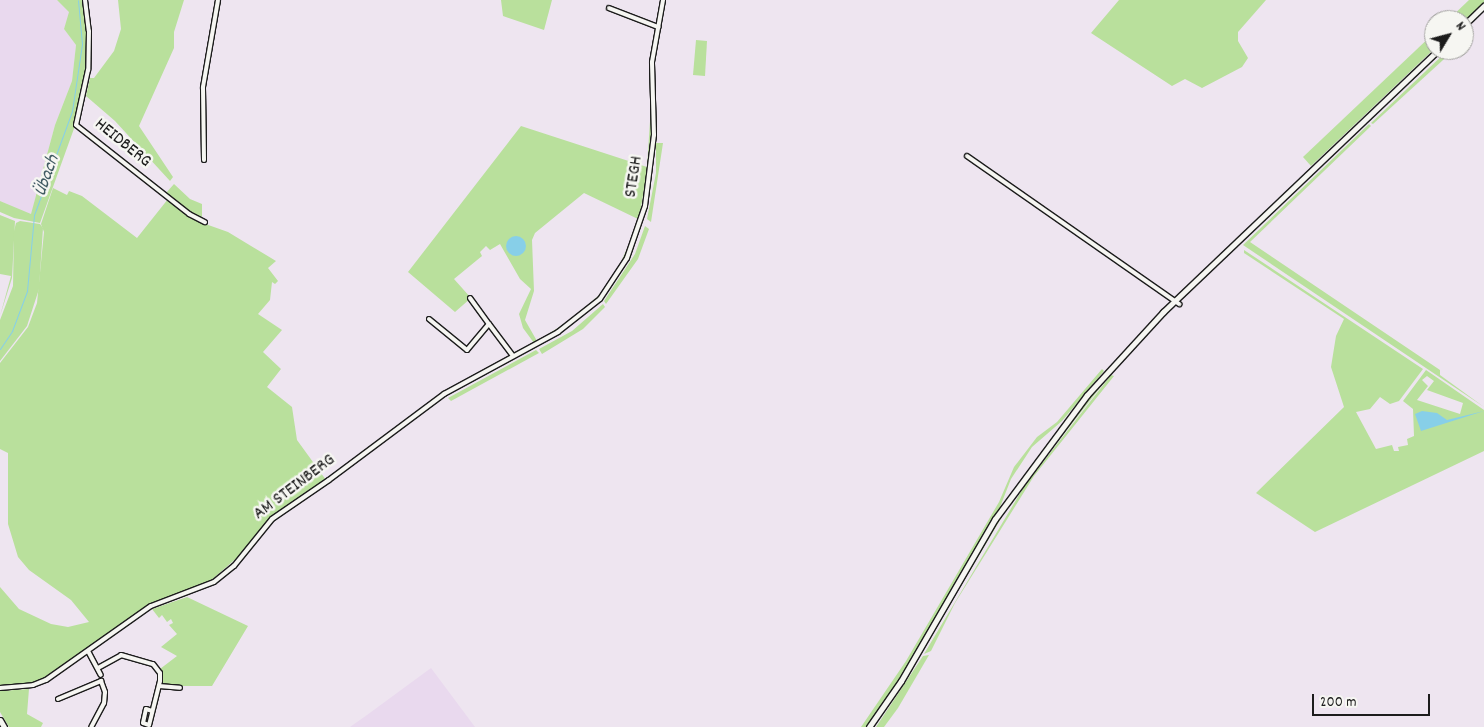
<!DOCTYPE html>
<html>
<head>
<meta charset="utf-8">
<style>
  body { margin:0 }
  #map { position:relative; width:1484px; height:727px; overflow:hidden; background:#eee5f0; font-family:Dekko,sans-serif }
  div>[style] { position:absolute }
  .built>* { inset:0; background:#e9d9ee }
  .green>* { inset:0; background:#b9e09c }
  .water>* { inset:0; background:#87cfe8 }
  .round { border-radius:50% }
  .stream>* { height:1px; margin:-0.5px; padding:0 0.5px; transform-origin:0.5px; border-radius:0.5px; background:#87cfe8 }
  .roads { filter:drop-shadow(1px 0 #1c1c1c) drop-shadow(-1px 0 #1c1c1c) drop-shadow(0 1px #1c1c1c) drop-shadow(0 -1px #1c1c1c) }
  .street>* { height:4px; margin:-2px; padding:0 2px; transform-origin:2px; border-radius:2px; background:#f6f6f2 }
  .secondary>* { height:5px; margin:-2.5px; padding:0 2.5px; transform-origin:2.5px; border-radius:2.5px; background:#f6f6f2 }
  span { translate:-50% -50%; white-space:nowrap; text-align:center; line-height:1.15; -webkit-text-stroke:5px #f6f6f2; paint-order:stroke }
  .street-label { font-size:18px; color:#1c1c1c }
  .water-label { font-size:19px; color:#415b63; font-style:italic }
  .north { position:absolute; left:1424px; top:10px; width:50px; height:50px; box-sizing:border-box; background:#f6f6f2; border:1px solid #9f9f9c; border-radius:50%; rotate:53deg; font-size:14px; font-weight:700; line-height:20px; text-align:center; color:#1c1c1c }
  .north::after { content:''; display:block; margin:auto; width:18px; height:22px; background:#1c1c1c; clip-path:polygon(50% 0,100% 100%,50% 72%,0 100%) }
  .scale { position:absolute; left:1312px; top:694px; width:118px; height:22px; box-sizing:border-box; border:2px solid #1c1c1c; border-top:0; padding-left:6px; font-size:15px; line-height:18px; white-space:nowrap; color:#1c1c1c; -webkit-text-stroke:4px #f6f6f2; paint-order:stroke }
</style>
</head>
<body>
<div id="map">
  <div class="built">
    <div style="clip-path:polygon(0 0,57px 0,70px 12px,64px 29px,76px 45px,72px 81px,55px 125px,31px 215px,0 201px)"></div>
    <div style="clip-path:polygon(431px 668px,475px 727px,350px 727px,367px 715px)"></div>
  </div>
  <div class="green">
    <div style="clip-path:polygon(57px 0,83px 0,88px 23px,87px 70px,76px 123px,40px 223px,14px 218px,0 212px,0 201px,31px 214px,55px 125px,72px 81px,76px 45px,64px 29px,69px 12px)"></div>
    <div style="clip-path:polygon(118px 0,184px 0,174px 32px,174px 48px,139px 126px,173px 177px,170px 181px,115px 121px,86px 96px,90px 78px,94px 78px,114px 51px,121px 29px)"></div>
    <div style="clip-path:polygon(501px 0,552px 0,544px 30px,503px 16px)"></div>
    <div style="clip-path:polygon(1119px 0,1266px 0,1238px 32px,1238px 41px,1248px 58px,1242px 67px,1202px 88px,1185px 79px,1172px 86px,1091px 33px)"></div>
    <div style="clip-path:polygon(1469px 0,1484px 0,1484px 4px,1464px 22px,1448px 20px)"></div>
    <div style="clip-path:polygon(1434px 33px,1434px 49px,1311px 166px,1303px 157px)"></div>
    <div style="clip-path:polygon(696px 40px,707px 41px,705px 76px,693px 75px)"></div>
    <div style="clip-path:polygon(1448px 50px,1454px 50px,1373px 124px,1371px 123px)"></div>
    <div style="clip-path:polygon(evenodd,651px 106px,653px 137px,640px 213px,633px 237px,620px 267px,605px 290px,567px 324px,534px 343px,523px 328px,519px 314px,531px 289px,520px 279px,500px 244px,490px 250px,486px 246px,480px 252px,482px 256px,454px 279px,471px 298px,455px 312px,408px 272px,521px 126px,647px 167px,651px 106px,584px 193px,638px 219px,633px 235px,620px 264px,600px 294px,572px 319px,537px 341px,525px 320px,534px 291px,532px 240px,535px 233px,584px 193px)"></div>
    <div style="clip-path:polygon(1369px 124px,1371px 126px,1250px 242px,1440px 370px,1440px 375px,1484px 407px,1243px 245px)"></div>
    <div style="clip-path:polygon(656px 143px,663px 143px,651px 222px,647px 219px,656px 173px)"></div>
    <div style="clip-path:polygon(174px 184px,190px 199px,202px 204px,202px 217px,190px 212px,166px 193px)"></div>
    <div style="clip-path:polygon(53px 188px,67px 195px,69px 191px,82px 196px,137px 238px,168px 199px,197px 221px,228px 232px,276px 261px,268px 268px,278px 281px,275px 284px,272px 282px,270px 300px,258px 314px,282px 330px,263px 352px,281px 369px,267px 387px,292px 407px,297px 440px,326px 480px,270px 518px,239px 556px,208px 583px,149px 606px,46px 679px,35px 683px,0 686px,0 587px,19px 609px,51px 624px,68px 627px,89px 622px,71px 600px,29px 570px,18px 557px,8px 524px,8px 453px,0 449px,0 363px,28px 327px,37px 303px,44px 232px,41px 224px)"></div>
    <div style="clip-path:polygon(0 215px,15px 221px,12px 278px,0 316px,11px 276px,0 274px)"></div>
    <div style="clip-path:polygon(20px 221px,40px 224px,43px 228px,39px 289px,27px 326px,0 361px,0 320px,13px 286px,14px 231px,16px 223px)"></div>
    <div style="clip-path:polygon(645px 226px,649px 229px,638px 259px,606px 304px,604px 301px,635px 254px)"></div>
    <div style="clip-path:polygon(evenodd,1244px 250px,1423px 369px,1399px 401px,1390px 404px,1380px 397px,1370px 409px,1356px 412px,1376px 449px,1392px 445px,1394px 451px,1399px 451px,1398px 447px,1408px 445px,1407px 439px,1414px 436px,1413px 409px,1403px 401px,1426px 370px,1484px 410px,1484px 451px,1315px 532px,1256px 493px,1344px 407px,1331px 367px,1336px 336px,1344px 319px,1244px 253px,1244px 250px,1427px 376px,1434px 381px,1427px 390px,1463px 403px,1460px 414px,1417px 400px,1428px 386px,1422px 380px,1427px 376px)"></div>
    <div style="clip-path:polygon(603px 304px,605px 307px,583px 329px,542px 354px,539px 349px,572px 331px)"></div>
    <div style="clip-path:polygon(536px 350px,539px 353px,451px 401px,448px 398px)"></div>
    <div style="clip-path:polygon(1102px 369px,1104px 371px,1062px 421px,1032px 447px,1011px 479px,1000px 507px,898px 683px,866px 727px,861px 727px,906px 661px,999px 502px,1014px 467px,1037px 437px,1057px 422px)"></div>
    <div style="clip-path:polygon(1110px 375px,1012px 500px,922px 652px,967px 569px,1022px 484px,1071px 417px)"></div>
    <div style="clip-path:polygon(1111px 375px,1114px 376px,1034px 476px,955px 603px,931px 651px,924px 654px,1025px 485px)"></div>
    <div style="clip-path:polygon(187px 597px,248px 626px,212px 686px,162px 686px,160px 669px,177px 656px,161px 647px,177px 634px,169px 625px,173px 623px,171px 619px,167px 622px,162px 615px,159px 618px,152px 609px)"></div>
    <div style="clip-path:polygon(929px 655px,898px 708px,884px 727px,876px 727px,923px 656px)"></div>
    <div style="clip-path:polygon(29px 689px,27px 714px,43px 723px,41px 727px,9px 727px,0 712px,0 691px)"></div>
  </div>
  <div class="water">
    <div class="round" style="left:506px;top:236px;width:20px;height:20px"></div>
    <div style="clip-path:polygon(1422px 411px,1437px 413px,1447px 420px,1484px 411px,1421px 431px,1415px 414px)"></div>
  </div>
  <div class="stream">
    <div style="left:0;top:349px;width:22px;rotate:-56deg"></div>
    <div style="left:12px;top:331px;width:43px;rotate:-69.4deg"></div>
    <div style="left:27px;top:291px;width:76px;rotate:-84.7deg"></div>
    <div style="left:34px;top:215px;width:111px;rotate:-69.9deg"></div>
    <div style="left:72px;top:111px;width:68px;rotate:-81.5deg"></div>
    <div style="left:82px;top:44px;width:44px;rotate:-95.2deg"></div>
  </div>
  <div class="roads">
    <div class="street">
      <div style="left:85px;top:0;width:31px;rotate:83deg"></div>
      <div style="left:89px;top:31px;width:39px;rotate:91deg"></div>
      <div style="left:88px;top:70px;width:56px;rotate:102.3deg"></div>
      <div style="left:76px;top:125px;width:144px;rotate:38.2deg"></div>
      <div style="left:189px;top:214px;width:18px;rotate:27deg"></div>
      <div style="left:609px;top:8px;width:53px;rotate:21.2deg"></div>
      <div style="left:967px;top:156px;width:259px;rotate:34.9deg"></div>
      <div style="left:204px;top:160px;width:73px;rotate:-90.8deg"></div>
      <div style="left:203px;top:87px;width:88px;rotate:-80.2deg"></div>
      <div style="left:470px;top:298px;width:32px;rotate:54deg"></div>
      <div style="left:429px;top:319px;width:49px;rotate:39.2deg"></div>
      <div style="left:467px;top:350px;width:34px;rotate:-50deg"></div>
      <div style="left:489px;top:324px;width:40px;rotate:53deg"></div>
      <div style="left:88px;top:651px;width:27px;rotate:62deg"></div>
      <div style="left:98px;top:668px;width:26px;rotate:-29deg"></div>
      <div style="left:121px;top:655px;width:33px;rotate:16deg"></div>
      <div style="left:153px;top:664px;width:11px;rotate:52deg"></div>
      <div style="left:160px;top:673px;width:8px;rotate:90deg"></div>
      <div style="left:160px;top:681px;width:45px;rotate:104deg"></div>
      <div style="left:149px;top:725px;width:6px;rotate:-162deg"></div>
      <div style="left:143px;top:723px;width:14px;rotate:-78deg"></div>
      <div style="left:146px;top:709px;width:6px;rotate:18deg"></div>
      <div style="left:159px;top:686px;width:21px;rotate:5deg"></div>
      <div style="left:0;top:688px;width:33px;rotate:-5deg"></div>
      <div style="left:33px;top:685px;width:14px;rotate:-21deg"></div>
      <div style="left:46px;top:680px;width:128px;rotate:-35.2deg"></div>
      <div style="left:151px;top:606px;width:67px;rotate:-20.9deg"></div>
      <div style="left:214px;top:582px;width:26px;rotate:-39deg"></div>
      <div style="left:234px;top:566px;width:60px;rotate:-51deg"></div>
      <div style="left:272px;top:519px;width:69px;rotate:-34.4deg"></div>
      <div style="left:329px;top:480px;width:144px;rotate:-36.8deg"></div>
      <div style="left:444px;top:394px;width:130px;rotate:-28.5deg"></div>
      <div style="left:558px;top:332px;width:53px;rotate:-38.2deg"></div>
      <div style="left:600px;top:299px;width:49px;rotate:-56.6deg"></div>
      <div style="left:627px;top:258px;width:55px;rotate:-70.9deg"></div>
      <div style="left:645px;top:206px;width:72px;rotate:-82.8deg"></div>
      <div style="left:654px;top:135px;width:73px;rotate:-91.6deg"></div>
      <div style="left:652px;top:62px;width:63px;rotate:-79.9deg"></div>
      <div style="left:58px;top:699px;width:47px;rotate:-22.7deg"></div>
      <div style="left:101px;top:681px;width:12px;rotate:70deg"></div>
      <div style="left:105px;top:692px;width:11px;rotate:95deg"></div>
      <div style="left:104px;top:703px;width:27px;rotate:118deg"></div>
    </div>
    <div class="secondary">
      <div style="left:1464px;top:25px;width:28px;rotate:-44deg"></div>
      <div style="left:0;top:720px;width:8px;rotate:60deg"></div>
      <div style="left:869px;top:727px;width:56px;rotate:-55.2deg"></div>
      <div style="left:901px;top:681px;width:187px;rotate:-59.9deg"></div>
      <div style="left:995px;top:519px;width:154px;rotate:-53.4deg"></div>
      <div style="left:1087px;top:395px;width:113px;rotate:-47.5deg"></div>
      <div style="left:1163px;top:312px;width:380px;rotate:-43.6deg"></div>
    </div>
  </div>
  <div class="street-label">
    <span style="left:122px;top:144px;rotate:39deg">HEIDBERG</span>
    <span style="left:635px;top:177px;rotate:-81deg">STEGH</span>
    <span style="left:295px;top:488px;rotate:-37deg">AM STEINBERG</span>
  </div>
  <div class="water-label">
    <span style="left:48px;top:176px;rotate:-70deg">Übach</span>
  </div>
  <div class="north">N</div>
  <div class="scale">200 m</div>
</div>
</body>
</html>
